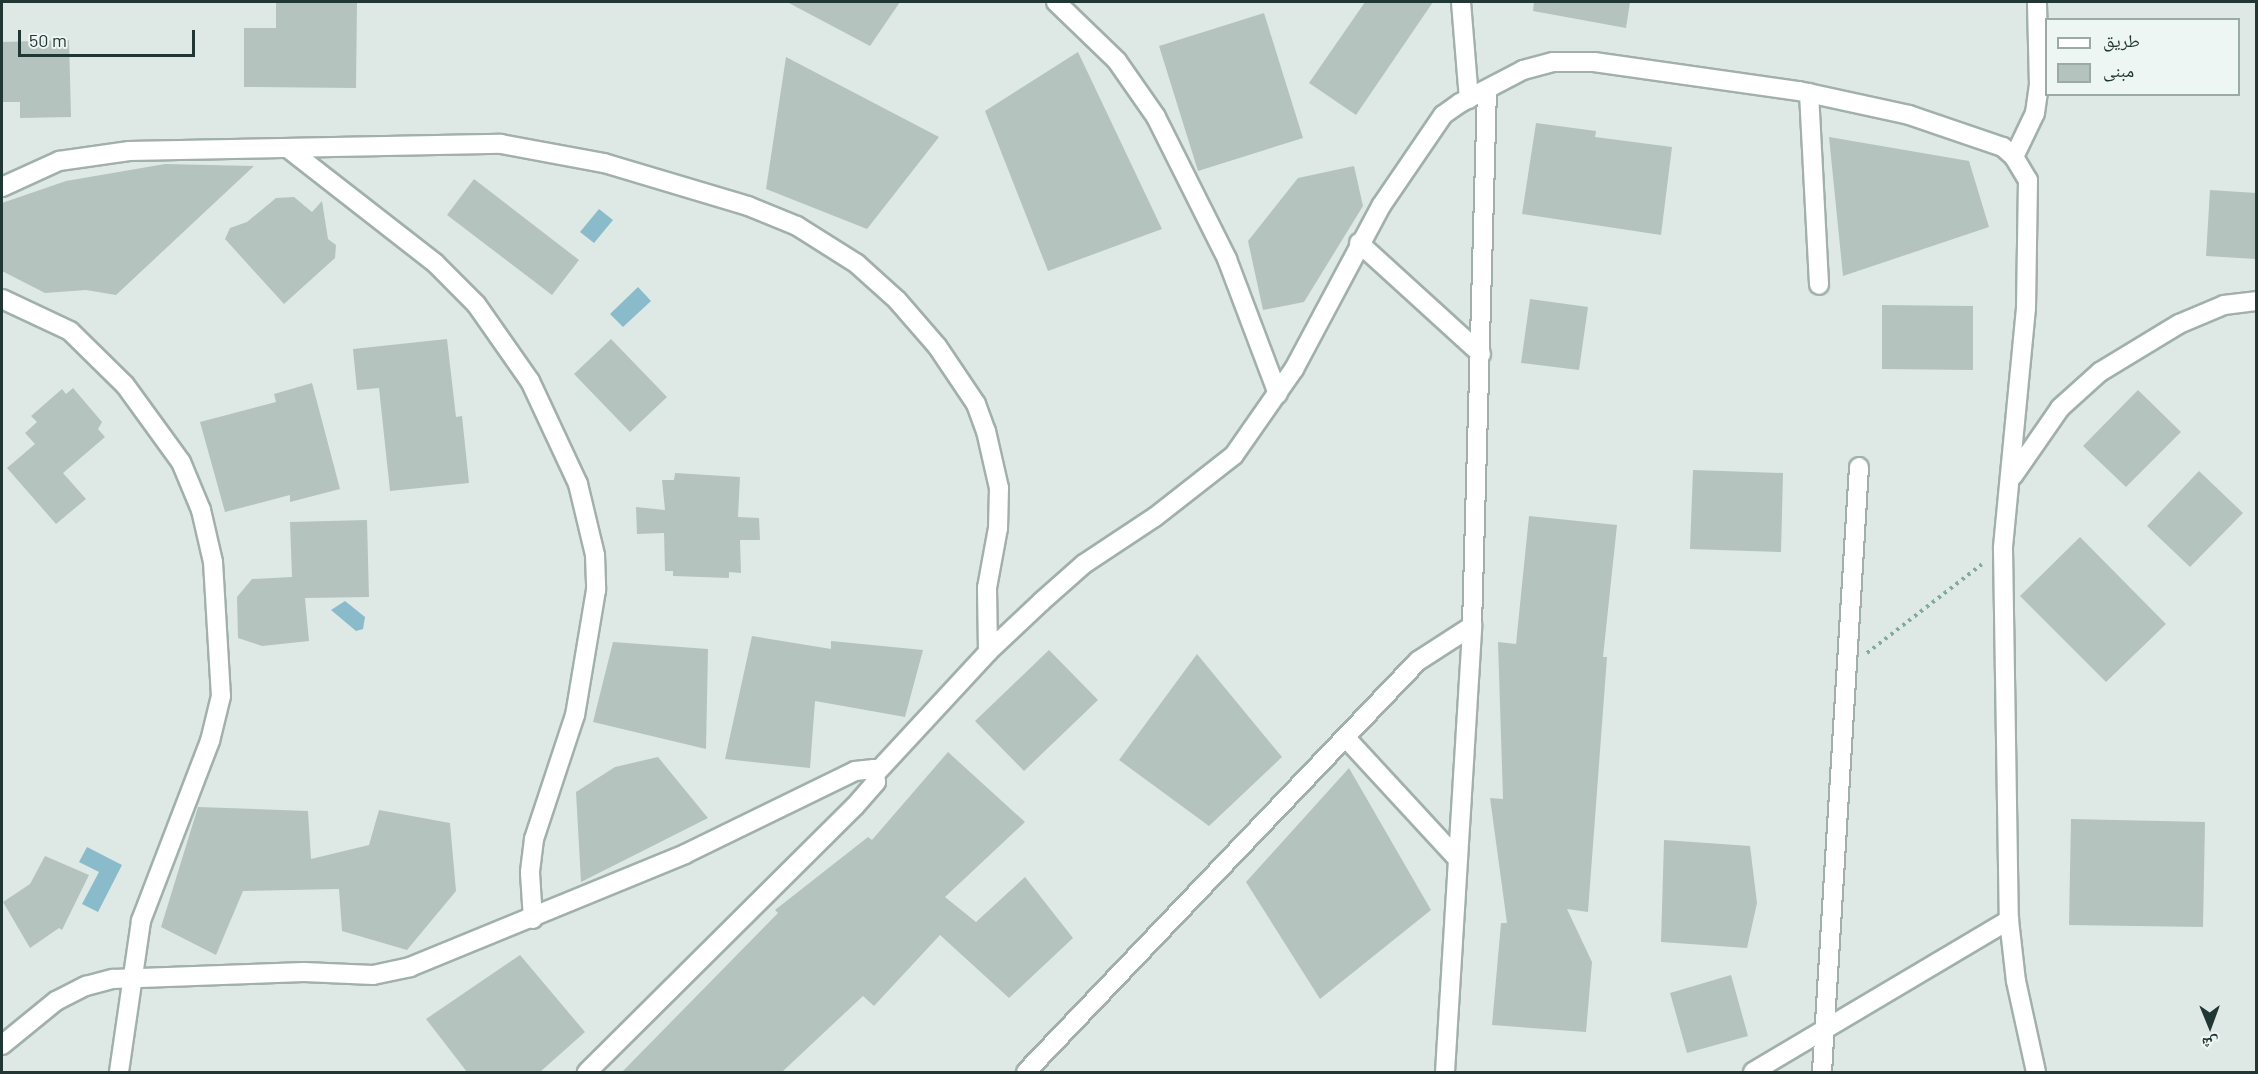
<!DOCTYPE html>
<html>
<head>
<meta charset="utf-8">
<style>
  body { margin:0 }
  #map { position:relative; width:2258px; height:1074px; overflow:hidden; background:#dee9e5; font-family:Barlow,"Noto Naskh Arabic",sans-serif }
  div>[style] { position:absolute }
  .water>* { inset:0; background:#8abbca }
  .building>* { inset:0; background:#b4c3be }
  .path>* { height:4px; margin-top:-2px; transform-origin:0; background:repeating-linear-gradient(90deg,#81aaa1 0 3px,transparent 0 7.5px) }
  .roads { filter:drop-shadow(2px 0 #a2b0ac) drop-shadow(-2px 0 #a2b0ac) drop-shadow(0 2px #a2b0ac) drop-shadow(0 -2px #a2b0ac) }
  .minor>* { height:18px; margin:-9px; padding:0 9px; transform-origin:9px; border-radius:9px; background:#fff }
  .tertiary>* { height:18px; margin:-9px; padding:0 9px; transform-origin:9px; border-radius:9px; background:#fff }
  span { translate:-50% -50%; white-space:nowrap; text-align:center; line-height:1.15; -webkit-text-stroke:5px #eef6f3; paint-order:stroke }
  .frame { position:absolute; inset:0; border:3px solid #213733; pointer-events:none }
  .legend { position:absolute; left:2045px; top:18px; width:195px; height:78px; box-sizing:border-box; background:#eef6f3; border:2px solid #9caaa6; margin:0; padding:8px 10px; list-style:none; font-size:18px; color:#213733 }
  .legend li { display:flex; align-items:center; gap:12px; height:30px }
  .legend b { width:30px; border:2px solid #9caaa6 }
  .north { position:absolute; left:2180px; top:996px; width:60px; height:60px; -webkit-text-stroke:4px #eef6f3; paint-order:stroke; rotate:179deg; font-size:16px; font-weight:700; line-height:24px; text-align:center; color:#213733 }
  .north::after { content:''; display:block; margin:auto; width:21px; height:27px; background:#213733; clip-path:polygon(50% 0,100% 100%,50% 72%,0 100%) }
  .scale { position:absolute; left:18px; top:30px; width:177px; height:27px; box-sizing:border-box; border:3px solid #213733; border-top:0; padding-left:8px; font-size:18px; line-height:21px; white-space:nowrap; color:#213733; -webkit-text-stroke:4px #eef6f3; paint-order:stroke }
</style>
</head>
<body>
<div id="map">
  <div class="water">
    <div style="clip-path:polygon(599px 209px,613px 220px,594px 243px,580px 232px)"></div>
    <div style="clip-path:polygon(638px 287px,651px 301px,623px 327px,610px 314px)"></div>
    <div style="clip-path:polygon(345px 601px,365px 617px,363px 629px,356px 631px,331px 610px)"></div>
    <div style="clip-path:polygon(87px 847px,122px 865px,98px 912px,82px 904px,99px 872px,79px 862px)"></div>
  </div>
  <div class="building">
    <div style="clip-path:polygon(276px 2px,357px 2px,356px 88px,244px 87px,244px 28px,276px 28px)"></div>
    <div style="clip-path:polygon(787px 2px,900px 2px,870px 46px)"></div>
    <div style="clip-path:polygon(1365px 2px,1433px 2px,1356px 115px,1309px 83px)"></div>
    <div style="clip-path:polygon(1534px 2px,1630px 2px,1626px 28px,1533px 11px)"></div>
    <div style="clip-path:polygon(1264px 13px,1303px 138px,1198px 171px,1159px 46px)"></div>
    <div style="clip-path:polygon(69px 40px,71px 117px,20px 118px,20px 102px,2px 102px,2px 42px)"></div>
    <div style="clip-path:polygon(1078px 52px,1162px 229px,1048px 271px,985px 111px)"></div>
    <div style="clip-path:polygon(786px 57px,939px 137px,867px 229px,766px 189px)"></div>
    <div style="clip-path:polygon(1536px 123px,1596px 131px,1595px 137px,1672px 147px,1661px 235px,1522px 214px)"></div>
    <div style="clip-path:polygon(1829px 137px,1969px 161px,1989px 227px,1843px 276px)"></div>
    <div style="clip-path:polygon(165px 164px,254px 166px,116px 295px,86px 290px,45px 293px,2px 271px,2px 203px,66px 181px)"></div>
    <div style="clip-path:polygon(1354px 166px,1363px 206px,1304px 302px,1263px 310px,1248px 241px,1298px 178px)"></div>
    <div style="clip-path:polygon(474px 179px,579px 260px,552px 295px,447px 215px)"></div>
    <div style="clip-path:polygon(2210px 190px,2256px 193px,2256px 259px,2206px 256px)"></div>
    <div style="clip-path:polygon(294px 197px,312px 212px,322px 201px,328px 239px,336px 245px,335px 258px,284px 304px,225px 239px,230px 228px,247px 222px,276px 198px)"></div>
    <div style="clip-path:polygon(1530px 299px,1588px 307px,1579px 370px,1521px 363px)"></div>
    <div style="clip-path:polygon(1882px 305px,1973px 306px,1973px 370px,1882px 369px)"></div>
    <div style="clip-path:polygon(447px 339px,456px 417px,462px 416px,469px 483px,390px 491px,379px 388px,357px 390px,353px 349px)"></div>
    <div style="clip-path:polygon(611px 339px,667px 397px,630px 432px,574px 374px)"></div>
    <div style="clip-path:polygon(312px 383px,340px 489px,290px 502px,290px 495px,225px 512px,200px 422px,276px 402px,274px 394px)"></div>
    <div style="clip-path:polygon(73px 388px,102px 422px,98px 429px,105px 437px,63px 473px,86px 499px,56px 524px,7px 468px,35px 444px,25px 433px,37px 422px,31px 416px,62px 389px,66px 394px)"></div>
    <div style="clip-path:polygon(2138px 390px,2181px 432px,2126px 487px,2083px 446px)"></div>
    <div style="clip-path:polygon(1693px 470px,1783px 473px,1781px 552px,1690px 549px)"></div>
    <div style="clip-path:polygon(2199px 471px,2243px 513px,2190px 567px,2147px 526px)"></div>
    <div style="clip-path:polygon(675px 473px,740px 477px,738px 517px,759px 518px,760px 540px,740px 540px,741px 573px,729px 572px,729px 578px,673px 576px,673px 571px,665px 571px,664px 533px,637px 534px,636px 507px,665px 510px,662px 480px,674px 480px)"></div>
    <div style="clip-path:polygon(1529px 516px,1617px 525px,1603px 657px,1607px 657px,1588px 912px,1567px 909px,1592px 962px,1586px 1032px,1492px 1025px,1501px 923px,1507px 923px,1490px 798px,1503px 799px,1498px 642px,1516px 644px)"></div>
    <div style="clip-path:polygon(367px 520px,369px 597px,305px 598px,309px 641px,262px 646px,238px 638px,237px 597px,252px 579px,292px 577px,290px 522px)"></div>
    <div style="clip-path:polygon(2080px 537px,2166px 624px,2106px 682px,2020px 596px)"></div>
    <div style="clip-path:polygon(752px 636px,831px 649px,831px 641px,923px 650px,905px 717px,815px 701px,810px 768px,725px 759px)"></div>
    <div style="clip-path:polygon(613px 642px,708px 649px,706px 749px,593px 722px)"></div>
    <div style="clip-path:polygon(1049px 650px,1098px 700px,1024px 771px,975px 721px)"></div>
    <div style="clip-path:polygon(1197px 654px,1282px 757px,1209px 826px,1119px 760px)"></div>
    <div style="clip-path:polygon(948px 752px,1025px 822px,945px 897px,976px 922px,1025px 877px,1073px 938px,1009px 998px,940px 935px,874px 1006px,863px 996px,782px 1072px,622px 1072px,778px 913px,775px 910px,868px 837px,872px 840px)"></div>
    <div style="clip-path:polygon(658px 757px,708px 818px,581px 882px,576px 792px,615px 767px)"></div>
    <div style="clip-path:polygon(1349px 768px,1431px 910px,1320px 999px,1246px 882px)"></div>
    <div style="clip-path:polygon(198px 807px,308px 811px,311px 859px,369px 845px,379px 810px,450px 823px,456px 891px,407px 950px,342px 931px,339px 889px,243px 891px,216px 955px,161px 927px)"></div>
    <div style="clip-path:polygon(2071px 819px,2205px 822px,2203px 927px,2069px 925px)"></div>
    <div style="clip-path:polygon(1664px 840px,1750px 846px,1757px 903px,1747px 948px,1661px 942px)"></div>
    <div style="clip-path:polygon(45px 856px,89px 875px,62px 930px,59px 928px,30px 948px,3px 902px,30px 884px)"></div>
    <div style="clip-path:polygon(520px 955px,585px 1032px,540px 1072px,467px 1072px,426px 1019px)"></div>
    <div style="clip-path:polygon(1731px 975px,1748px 1036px,1687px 1053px,1670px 993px)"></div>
  </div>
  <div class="path">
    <div style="left:1867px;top:653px;width:145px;rotate:-37.7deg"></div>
  </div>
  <div class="roads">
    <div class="minor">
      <div style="left:1056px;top:2px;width:85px;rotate:44deg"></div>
      <div style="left:1117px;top:61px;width:68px;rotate:55.1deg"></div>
      <div style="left:1156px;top:117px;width:159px;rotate:63.4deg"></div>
      <div style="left:1227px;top:259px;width:144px;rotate:69.3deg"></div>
      <div style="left:1461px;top:2px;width:97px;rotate:85.3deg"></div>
      <div style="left:1809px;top:93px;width:192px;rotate:87deg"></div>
      <div style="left:290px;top:150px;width:184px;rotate:37.9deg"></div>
      <div style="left:435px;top:263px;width:58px;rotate:45deg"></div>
      <div style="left:476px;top:304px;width:94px;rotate:55deg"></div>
      <div style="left:530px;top:381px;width:114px;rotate:65deg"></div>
      <div style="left:578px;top:484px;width:73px;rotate:76.5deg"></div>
      <div style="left:595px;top:555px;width:35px;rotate:88deg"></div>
      <div style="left:596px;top:590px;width:127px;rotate:99.5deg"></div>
      <div style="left:575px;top:715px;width:131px;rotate:108.3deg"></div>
      <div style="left:534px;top:839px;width:34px;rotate:97deg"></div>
      <div style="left:530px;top:873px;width:46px;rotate:86.3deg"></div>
      <div style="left:2014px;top:157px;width:49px;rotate:-64.5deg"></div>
      <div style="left:2035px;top:113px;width:27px;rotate:-82deg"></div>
      <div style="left:2039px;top:86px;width:84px;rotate:-91.4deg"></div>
      <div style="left:2px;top:187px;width:63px;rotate:-24.5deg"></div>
      <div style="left:59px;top:161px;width:71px;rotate:-8.1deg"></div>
      <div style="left:129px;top:151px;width:372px;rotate:-1.1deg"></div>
      <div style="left:501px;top:144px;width:105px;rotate:10.5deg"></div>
      <div style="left:604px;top:163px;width:150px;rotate:16.6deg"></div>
      <div style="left:748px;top:206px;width:53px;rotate:22.2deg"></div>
      <div style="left:797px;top:226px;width:71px;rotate:32.3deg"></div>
      <div style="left:857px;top:264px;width:54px;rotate:42deg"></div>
      <div style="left:897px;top:300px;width:61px;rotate:49deg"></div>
      <div style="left:937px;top:346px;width:70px;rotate:56.1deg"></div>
      <div style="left:976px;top:404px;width:29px;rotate:70deg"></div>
      <div style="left:986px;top:431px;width:58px;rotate:77.2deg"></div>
      <div style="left:999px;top:488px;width:40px;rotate:91.4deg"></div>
      <div style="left:998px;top:528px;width:61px;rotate:100.4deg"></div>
      <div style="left:987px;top:588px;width:64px;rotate:89.1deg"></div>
      <div style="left:1359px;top:243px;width:165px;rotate:42.3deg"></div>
      <div style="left:2px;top:299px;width:75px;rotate:25.2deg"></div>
      <div style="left:70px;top:331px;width:77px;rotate:44.5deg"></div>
      <div style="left:125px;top:385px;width:95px;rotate:54deg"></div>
      <div style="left:181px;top:462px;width:52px;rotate:67.4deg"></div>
      <div style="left:201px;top:510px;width:53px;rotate:77deg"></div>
      <div style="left:213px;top:562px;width:134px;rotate:86.6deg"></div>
      <div style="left:221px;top:696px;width:46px;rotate:103.7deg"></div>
      <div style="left:210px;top:741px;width:193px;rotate:111deg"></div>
      <div style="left:141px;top:921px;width:153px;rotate:98.3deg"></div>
      <div style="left:2013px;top:476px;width:83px;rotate:-55.3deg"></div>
      <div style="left:2060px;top:408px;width:54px;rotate:-42deg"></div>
      <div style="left:2100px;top:372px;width:92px;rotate:-31.3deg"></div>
      <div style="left:2179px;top:324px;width:49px;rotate:-22.9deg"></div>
      <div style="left:2224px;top:305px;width:32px;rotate:-7deg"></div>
      <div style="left:1346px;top:738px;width:162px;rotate:47.3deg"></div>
      <div style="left:877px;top:772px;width:163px;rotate:-47.2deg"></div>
      <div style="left:988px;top:652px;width:73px;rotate:-43.3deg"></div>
      <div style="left:1041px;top:602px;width:57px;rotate:-41.5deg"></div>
      <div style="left:1084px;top:564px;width:85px;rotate:-33.5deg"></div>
      <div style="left:1155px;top:517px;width:100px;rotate:-38.1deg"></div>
      <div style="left:1234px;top:455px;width:105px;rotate:-55.1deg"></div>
      <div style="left:1294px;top:369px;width:185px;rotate:-61.9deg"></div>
      <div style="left:1381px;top:206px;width:110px;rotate:-55.7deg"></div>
      <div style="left:1443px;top:115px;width:21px;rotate:-35deg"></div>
      <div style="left:1460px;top:103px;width:71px;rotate:-27.6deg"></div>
      <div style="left:1523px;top:70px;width:31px;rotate:-15deg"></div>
      <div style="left:1553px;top:62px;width:41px"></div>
      <div style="left:1594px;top:62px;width:207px;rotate:8.1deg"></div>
      <div style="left:1799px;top:91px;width:113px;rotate:12.3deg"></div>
      <div style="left:1909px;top:115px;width:99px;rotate:18.8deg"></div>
      <div style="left:2003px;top:147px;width:15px;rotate:42deg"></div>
      <div style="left:2014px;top:157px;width:27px;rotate:59deg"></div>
      <div style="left:2028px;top:180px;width:128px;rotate:90.9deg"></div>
      <div style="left:2026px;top:308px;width:242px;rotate:95.5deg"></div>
      <div style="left:2003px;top:549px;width:371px;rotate:89.1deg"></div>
      <div style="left:2009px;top:920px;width:61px;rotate:83.5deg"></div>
      <div style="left:2016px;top:981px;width:93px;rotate:77.6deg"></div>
      <div style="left:1026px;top:1072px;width:568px;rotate:-46.36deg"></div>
      <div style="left:1418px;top:661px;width:64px;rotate:-32.9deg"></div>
      <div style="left:1472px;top:626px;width:536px;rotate:-88.4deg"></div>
      <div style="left:1445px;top:1072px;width:447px;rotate:-86.5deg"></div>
      <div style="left:1753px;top:1072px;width:298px;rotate:-30.7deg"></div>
      <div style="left:1822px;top:1072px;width:606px;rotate:-86.5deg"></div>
    </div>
    <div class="tertiary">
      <div style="left:2px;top:1045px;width:70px;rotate:-39.2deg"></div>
      <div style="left:56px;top:1001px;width:34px;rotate:-27deg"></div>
      <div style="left:86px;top:986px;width:28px;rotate:-15deg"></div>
      <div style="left:113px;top:979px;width:191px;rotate:-2.1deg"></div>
      <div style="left:304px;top:972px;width:69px;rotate:2.5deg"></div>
      <div style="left:373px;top:975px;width:38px;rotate:-12deg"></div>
      <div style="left:410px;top:967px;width:297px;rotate:-22.3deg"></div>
      <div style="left:685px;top:854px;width:189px;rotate:-26deg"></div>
      <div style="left:855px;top:771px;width:19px;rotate:-6deg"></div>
      <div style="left:874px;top:769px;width:13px;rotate:81deg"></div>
      <div style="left:876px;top:782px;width:32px;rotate:131deg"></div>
      <div style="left:855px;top:806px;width:378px;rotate:135.2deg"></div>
    </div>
  </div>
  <div class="frame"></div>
  <ul class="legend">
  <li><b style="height:8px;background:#fff"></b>طريق</li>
  <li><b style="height:16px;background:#b4c3be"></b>مبنى</li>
  </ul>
  <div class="north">ش</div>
  <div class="scale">50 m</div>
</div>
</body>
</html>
